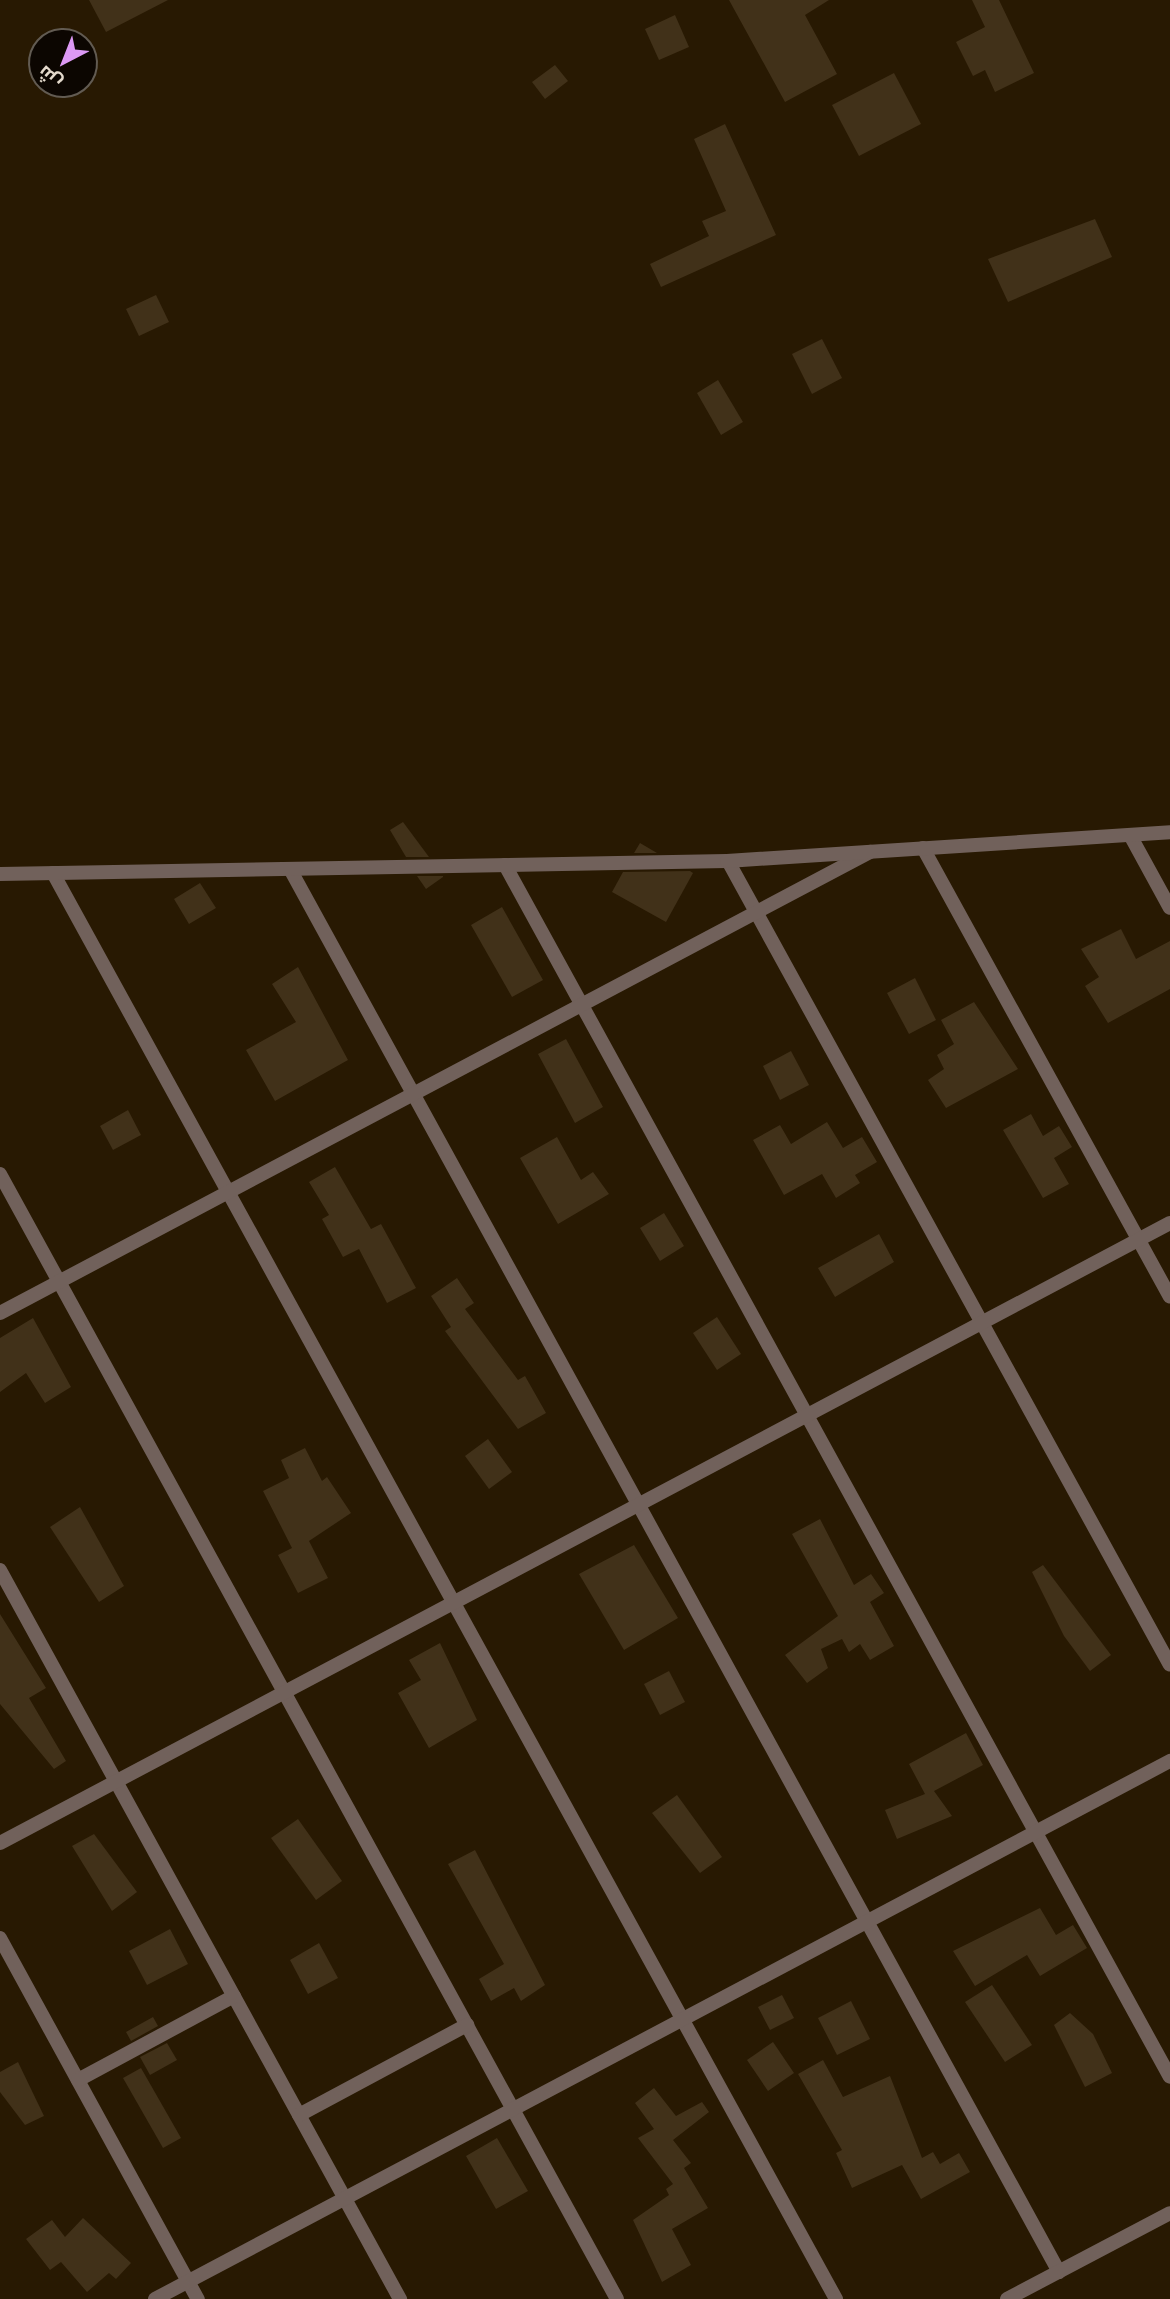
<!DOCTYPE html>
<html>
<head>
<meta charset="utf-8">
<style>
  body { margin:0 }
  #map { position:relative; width:1170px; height:2299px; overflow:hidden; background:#281902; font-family:"Space Grotesk",Cairo,sans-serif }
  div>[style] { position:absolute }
  .building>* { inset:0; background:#413119 }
  .minor>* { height:14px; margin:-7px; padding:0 7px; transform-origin:7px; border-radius:7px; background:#71615b }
  .tertiary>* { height:14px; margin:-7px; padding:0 7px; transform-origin:7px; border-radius:7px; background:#71615b }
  span { translate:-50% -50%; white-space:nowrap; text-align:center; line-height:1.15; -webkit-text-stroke:7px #0c0601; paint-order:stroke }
  .north { position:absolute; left:28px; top:28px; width:70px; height:70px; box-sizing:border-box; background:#0c0601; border:2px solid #625b52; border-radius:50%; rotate:222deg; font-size:19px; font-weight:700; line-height:28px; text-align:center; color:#e4dacc }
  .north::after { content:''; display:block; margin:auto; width:24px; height:32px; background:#dc99f4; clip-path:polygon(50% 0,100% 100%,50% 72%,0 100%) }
</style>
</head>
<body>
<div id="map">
  <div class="building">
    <div style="clip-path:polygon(89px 0,168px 0,106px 32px)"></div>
    <div style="clip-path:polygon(729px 0,829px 0,805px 15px,837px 74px,785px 102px)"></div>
    <div style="clip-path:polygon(972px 0,999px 0,1034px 73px,995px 92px,985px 70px,973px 76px,956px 42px,985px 27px)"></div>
    <div style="clip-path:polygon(675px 15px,689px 47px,659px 60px,645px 29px)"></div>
    <div style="clip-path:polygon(555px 65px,568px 81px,545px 99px,532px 82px)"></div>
    <div style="clip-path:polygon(894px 73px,921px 124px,859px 156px,832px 105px)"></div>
    <div style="clip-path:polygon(725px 124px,776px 235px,661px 287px,650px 264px,709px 236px,702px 221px,726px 211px,694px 139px)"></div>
    <div style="clip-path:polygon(1095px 219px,1112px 257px,1008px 302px,988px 259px)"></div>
    <div style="clip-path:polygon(156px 295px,169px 322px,139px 336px,126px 309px)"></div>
    <div style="clip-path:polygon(822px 339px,842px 378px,812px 394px,792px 354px)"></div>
    <div style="clip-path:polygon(718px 380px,743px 422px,721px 435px,697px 393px)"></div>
    <div style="clip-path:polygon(403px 822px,429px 857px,406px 857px,390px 830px)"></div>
    <div style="clip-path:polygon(640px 843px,657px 853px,634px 853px)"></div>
    <div style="clip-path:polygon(623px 872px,690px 871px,693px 873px,666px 922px,612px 892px)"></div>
    <div style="clip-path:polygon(417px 876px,443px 876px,443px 877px,426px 889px)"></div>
    <div style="clip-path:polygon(200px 883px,216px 908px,189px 924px,174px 899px)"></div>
    <div style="clip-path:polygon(502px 907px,543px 980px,512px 997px,471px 925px)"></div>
    <div style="clip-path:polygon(1121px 929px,1136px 959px,1170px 941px,1170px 989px,1108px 1023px,1085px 986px,1099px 977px,1081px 949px)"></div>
    <div style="clip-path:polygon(298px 967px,348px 1060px,275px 1101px,246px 1050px,296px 1022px,272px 984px)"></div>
    <div style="clip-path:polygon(915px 978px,936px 1020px,909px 1034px,887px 993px)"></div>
    <div style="clip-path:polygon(974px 1002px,1018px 1069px,946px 1108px,928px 1080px,944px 1069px,937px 1055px,954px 1044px,941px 1020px)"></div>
    <div style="clip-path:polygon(566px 1039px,603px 1107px,575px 1123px,538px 1054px)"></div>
    <div style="clip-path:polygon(791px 1051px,809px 1085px,780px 1100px,763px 1066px)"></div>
    <div style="clip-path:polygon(128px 1110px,141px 1135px,113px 1150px,100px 1126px)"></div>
    <div style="clip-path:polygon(1031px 1114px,1043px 1136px,1059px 1126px,1072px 1147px,1054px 1158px,1069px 1184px,1043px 1198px,1003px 1130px)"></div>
    <div style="clip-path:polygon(827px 1122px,843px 1148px,862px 1137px,877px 1162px,855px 1175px,860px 1183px,836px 1198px,822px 1174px,784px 1195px,753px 1140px,780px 1125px,791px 1144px)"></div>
    <div style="clip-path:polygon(557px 1137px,581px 1180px,593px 1172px,609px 1194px,558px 1224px,520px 1158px)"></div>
    <div style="clip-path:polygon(335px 1167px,371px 1229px,381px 1224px,416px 1288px,387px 1303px,359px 1249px,343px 1257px,322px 1219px,329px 1215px,309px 1182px)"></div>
    <div style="clip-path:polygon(664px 1213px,684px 1246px,660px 1261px,640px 1228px)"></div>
    <div style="clip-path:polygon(879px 1234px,894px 1262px,835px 1297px,818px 1268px)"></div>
    <div style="clip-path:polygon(457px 1278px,474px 1303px,465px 1309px,518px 1380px,525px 1376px,546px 1413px,518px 1429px,445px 1331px,451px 1327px,431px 1296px)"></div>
    <div style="clip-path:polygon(717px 1317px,741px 1354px,717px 1370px,693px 1333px)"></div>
    <div style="clip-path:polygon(33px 1318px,71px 1387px,45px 1403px,26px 1373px,0 1392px,0 1338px)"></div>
    <div style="clip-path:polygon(488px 1439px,512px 1472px,489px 1489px,465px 1456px)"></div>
    <div style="clip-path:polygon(305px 1448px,322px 1481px,327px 1477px,351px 1513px,309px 1541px,328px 1578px,298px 1593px,278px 1555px,292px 1548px,263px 1491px,289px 1478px,281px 1460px)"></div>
    <div style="clip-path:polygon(80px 1507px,124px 1586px,99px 1602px,50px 1527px)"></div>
    <div style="clip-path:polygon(820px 1519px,854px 1585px,871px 1574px,884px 1593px,870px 1602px,894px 1646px,870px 1660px,860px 1644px,849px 1652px,842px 1639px,821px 1649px,828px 1668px,807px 1683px,785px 1655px,838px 1616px,792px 1534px)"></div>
    <div style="clip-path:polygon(634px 1545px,678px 1618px,624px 1650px,579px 1574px)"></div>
    <div style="clip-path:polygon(1043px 1565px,1111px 1655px,1090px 1671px,1064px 1636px,1032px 1572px)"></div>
    <div style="clip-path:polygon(0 1614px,46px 1688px,29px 1698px,66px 1761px,54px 1769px,0 1704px)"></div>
    <div style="clip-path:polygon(440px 1643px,477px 1720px,429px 1748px,398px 1693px,421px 1680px,409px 1660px)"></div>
    <div style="clip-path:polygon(669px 1671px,685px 1702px,660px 1715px,644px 1684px)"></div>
    <div style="clip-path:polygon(966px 1733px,983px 1765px,934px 1791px,952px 1816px,897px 1839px,885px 1810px,925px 1794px,909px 1764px)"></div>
    <div style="clip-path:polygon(677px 1795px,722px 1857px,700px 1873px,652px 1813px)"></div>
    <div style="clip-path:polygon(298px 1819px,342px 1881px,316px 1900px,271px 1838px)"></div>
    <div style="clip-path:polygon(94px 1834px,137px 1892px,112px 1911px,72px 1846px)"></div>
    <div style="clip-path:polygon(475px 1850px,545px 1985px,521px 2001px,514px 1988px,491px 2001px,479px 1979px,504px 1964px,448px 1864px)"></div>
    <div style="clip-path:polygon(1040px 1908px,1056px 1935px,1073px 1925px,1087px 1948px,1040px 1976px,1027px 1955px,975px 1986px,953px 1951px)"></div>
    <div style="clip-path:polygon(170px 1929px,188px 1964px,147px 1985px,129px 1951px)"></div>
    <div style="clip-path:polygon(319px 1943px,338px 1978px,308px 1994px,290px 1960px)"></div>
    <div style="clip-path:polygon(992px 1985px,1032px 2045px,1005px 2062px,965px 2002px)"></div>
    <div style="clip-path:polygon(782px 1995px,794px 2018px,770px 2030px,758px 2007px)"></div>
    <div style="clip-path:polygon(851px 2001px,870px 2039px,837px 2055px,818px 2018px)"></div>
    <div style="clip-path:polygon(1070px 2013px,1093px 2034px,1112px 2073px,1085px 2087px,1054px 2025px)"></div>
    <div style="clip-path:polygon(153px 2017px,158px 2026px,131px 2041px,126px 2032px)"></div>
    <div style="clip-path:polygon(773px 2042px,794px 2073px,768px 2091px,747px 2060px)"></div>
    <div style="clip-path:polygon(167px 2043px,177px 2060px,150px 2075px,140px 2057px)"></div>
    <div style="clip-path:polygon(823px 2060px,843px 2097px,890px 2076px,922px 2158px,933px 2152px,940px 2164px,959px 2153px,970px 2172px,921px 2199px,902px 2165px,852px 2188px,836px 2153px,842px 2150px,798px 2074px)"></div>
    <div style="clip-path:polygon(18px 2062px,44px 2116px,25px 2125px,0 2092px,0 2072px)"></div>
    <div style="clip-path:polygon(141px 2068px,181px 2138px,163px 2148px,123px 2078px)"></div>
    <div style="clip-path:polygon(654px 2088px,676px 2116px,702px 2102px,709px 2112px,673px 2140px,691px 2163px,684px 2168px,708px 2208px,672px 2229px,691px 2265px,662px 2282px,633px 2220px,669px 2195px,666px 2189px,673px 2184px,638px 2138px,654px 2129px,635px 2103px)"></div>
    <div style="clip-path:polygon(497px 2138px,528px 2191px,496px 2209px,466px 2156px)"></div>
    <div style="clip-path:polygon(83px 2218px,131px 2263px,116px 2279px,109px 2273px,87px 2292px,61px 2262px,50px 2270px,26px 2239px,52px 2220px,65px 2237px)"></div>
  </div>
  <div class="minor">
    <div style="left:1130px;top:835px;width:83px;rotate:61.3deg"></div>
    <div style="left:923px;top:848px;width:512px;rotate:61.18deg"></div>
    <div style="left:728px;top:861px;width:917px;rotate:61.2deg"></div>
    <div style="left:505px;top:865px;width:1382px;rotate:61.25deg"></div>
    <div style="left:290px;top:869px;width:1600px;rotate:61.27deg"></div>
    <div style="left:53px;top:873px;width:1627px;rotate:61.23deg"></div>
    <div style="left:0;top:1174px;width:1283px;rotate:61.26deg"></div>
    <div style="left:0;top:1313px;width:985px;rotate:-27.92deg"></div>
    <div style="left:0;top:1570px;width:832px;rotate:61.25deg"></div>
    <div style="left:0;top:1843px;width:1324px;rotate:-27.92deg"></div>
    <div style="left:0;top:1938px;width:412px;rotate:61.3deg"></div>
    <div style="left:78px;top:2080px;width:177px;rotate:-28.3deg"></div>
    <div style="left:299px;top:2115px;width:191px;rotate:-28.2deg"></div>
    <div style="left:155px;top:2299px;width:1149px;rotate:-27.93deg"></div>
    <div style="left:1007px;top:2299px;width:184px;rotate:-27.8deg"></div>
  </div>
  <div class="tertiary">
    <div style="left:0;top:874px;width:727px;rotate:-1.02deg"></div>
    <div style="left:727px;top:861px;width:444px;rotate:-3.7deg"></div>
  </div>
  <div class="north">ش</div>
</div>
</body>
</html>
